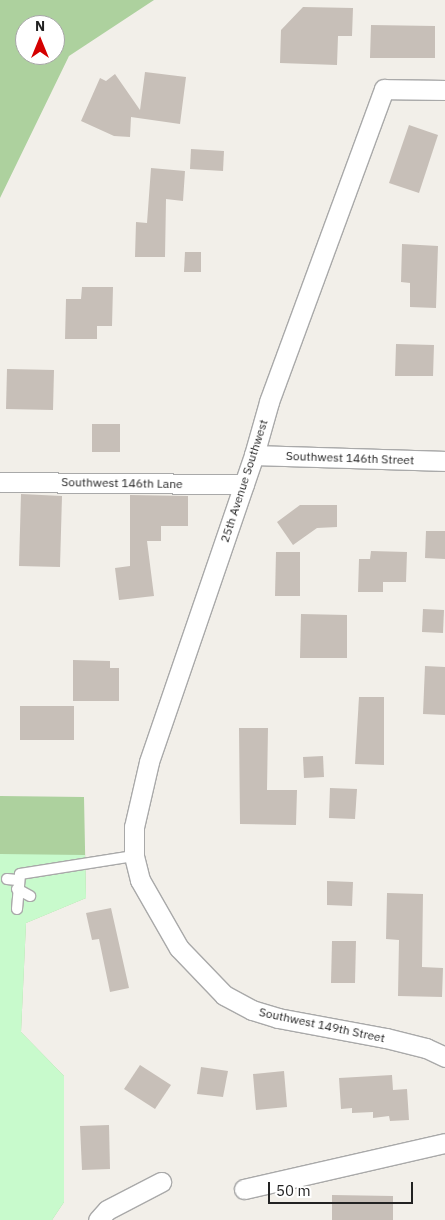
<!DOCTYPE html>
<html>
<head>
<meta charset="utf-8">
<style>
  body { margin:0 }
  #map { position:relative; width:445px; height:1220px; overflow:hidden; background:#f2efe9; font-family:"IBM Plex Sans",sans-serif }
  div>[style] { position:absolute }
  .forest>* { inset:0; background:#add19e }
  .park>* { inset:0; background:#c8facc }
  .building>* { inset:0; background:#c7bfb8 }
  .roads { filter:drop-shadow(1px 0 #a9a9a9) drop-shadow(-1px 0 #a9a9a9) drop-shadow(0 1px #a9a9a9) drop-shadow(0 -1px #a9a9a9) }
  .service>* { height:10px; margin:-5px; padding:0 5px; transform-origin:5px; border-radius:5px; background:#fff }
  .minor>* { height:19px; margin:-9.5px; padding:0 9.5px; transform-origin:9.5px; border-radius:9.5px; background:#fff }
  span { translate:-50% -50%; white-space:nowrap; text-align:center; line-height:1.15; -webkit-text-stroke:4px #fff; paint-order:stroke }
  .street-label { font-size:12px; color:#222 }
  .north { position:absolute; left:15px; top:15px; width:50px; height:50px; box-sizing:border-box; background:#fff; border:1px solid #a7a7a7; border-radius:50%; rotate:0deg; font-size:14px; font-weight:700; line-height:20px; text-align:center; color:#222 }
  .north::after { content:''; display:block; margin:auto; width:18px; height:22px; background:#d40000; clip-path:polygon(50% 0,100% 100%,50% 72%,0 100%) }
  .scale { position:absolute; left:268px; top:1182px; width:145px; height:22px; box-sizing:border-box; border:2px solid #222; border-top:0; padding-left:6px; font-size:15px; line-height:18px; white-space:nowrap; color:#222; -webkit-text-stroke:4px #fff; paint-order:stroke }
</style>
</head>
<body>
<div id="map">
  <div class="forest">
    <div style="clip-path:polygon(evenodd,0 0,154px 0,69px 56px,0 198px,0 0,25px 25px,55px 25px,55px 55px,25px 55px,25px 25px)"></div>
    <div style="clip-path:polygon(0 796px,84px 797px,86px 898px,26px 923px,21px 1032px,64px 1076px,64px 1202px,52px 1220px,0 1220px)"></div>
  </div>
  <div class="park">
    <div style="clip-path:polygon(0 854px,85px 855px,86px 898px,26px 923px,21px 1032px,64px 1076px,64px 1202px,52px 1220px,0 1220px)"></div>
  </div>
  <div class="building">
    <div style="clip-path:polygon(303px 7px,353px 8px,352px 36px,338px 36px,337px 65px,280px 63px,281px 30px)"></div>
    <div style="clip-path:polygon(371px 25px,435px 26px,435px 58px,370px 58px)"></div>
    <div style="clip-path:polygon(145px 72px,186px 77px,180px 124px,131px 117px,130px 137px,114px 136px,81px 121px,100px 78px,106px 81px,115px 74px,140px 110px)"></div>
    <div style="clip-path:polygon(409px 125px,438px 135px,419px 193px,389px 183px)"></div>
    <div style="clip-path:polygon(191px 149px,224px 151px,223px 171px,190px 169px)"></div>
    <div style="clip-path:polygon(151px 168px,185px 171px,183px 201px,166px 199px,165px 257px,135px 257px,136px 222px,147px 223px)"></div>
    <div style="clip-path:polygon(402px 244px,438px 246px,436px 308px,410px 307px,410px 283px,401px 282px)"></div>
    <div style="clip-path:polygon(185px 252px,201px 252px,201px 272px,184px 272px)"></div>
    <div style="clip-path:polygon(82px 287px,113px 287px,112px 326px,97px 326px,97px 339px,65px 339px,66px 299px,81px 299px)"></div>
    <div style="clip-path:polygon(396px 344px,434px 345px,433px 376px,395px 376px)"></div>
    <div style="clip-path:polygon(7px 369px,54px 370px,53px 410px,6px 409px)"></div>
    <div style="clip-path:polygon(92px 424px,120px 424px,120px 452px,92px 452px)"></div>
    <div style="clip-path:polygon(21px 494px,62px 496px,60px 567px,19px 566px)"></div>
    <div style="clip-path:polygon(130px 495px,188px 496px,188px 526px,161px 526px,161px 541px,147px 541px,154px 596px,119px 600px,115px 568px,130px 566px)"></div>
    <div style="clip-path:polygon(300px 505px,337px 505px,337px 527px,317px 528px,293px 545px,277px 522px)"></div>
    <div style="clip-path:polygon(426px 531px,445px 531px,445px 559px,425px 558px)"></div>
    <div style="clip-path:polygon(371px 551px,407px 552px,406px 582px,383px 582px,383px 592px,358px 592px,359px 559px,370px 559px)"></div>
    <div style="clip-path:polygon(276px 552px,300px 552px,300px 596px,275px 596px)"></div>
    <div style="clip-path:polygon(423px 609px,444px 610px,443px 633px,422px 632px)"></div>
    <div style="clip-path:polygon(301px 614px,347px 615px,347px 658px,300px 658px)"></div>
    <div style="clip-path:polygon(73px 660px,110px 661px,110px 668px,119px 668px,119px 701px,73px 701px)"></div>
    <div style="clip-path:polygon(425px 666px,445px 667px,445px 715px,423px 714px)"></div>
    <div style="clip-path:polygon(359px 697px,384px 697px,384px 765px,355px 764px)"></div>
    <div style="clip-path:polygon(20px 706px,74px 706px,74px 740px,20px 740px)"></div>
    <div style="clip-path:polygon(239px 728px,268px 728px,267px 790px,297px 790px,296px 825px,240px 824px)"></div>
    <div style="clip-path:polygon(323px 756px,324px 777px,304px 778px,303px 757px)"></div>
    <div style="clip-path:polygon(330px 788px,357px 789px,355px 819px,329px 818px)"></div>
    <div style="clip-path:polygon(327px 881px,353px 882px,352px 906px,327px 905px)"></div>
    <div style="clip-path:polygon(387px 893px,423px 894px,422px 967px,443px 968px,442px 997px,398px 996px,399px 940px,386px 939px)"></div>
    <div style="clip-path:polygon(111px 908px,129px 988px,110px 992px,99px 939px,92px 940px,86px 913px)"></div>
    <div style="clip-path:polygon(332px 941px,356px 941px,355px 983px,331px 983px)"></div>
    <div style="clip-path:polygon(140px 1065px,171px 1085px,155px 1109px,124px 1089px)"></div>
    <div style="clip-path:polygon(201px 1067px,228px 1071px,223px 1097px,197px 1094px)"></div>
    <div style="clip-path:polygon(284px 1071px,287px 1107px,256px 1110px,253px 1074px)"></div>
    <div style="clip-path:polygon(392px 1075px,393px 1090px,407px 1089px,409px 1120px,390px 1121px,389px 1116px,373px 1118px,373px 1112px,352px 1113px,352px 1108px,341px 1109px,339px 1078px)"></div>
    <div style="clip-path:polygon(109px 1125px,110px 1169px,82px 1170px,80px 1126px)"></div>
    <div style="clip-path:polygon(332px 1195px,393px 1196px,393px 1220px,332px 1220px)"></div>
  </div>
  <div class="roads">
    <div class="service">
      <div style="left:7px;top:879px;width:10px;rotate:6deg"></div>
      <div style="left:17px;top:889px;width:15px;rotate:28deg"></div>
      <div style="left:17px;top:909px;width:35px;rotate:-85deg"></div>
      <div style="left:20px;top:874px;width:115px;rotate:-9deg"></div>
    </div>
    <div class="minor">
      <div style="left:445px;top:90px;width:61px;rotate:-179.1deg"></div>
      <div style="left:384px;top:89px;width:333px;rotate:110.2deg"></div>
      <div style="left:269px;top:402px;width:55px;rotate:105.8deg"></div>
      <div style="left:254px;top:455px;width:324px;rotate:108.9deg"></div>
      <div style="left:149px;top:762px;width:67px;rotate:103deg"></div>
      <div style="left:134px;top:827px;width:29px;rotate:90deg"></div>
      <div style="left:134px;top:856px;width:25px;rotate:76deg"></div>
      <div style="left:140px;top:880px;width:78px;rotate:60.2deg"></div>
      <div style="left:179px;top:948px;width:65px;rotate:46.2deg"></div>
      <div style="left:224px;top:995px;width:32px;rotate:28deg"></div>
      <div style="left:252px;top:1010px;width:27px;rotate:17deg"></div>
      <div style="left:278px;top:1018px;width:110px;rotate:10.5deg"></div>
      <div style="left:386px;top:1038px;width:41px;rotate:14deg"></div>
      <div style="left:426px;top:1048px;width:21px;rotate:25deg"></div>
      <div style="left:254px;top:455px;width:191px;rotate:1.8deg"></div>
      <div style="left:0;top:482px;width:244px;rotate:0.5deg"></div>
      <div style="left:244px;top:1189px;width:206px;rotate:-12.9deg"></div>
      <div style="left:98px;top:1220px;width:13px;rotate:-48deg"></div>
      <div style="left:107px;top:1210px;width:61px;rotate:-27.4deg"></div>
    </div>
  </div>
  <div class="street-label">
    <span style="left:350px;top:458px;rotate:2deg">Southwest 146th Street</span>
    <span style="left:244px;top:481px;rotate:-72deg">25th Avenue Southwest</span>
    <span style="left:122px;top:483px;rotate:1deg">Southwest 146th Lane</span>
    <span style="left:322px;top:1025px;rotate:12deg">Southwest 149th Street</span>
  </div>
  <div class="north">N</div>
  <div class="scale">50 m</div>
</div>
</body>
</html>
